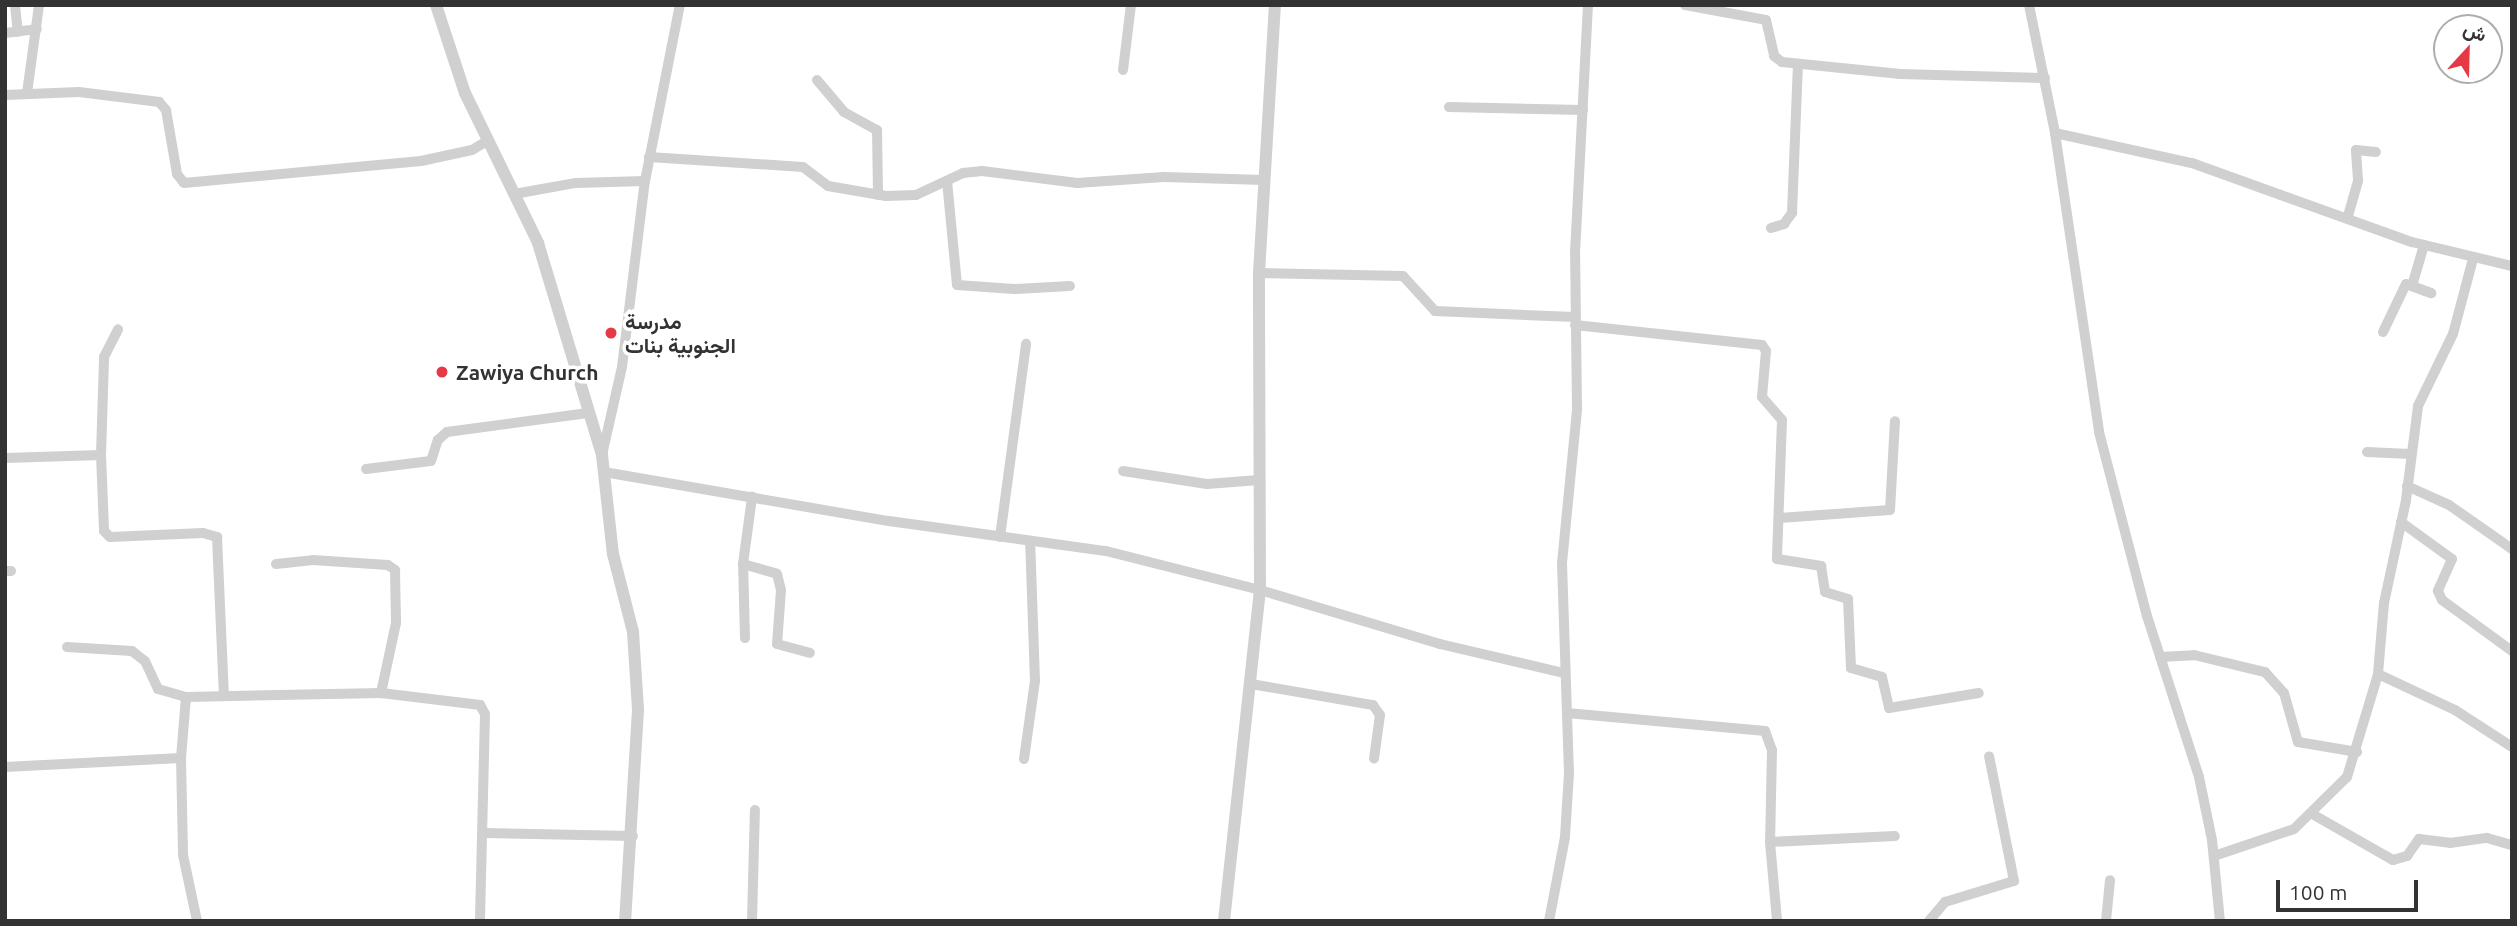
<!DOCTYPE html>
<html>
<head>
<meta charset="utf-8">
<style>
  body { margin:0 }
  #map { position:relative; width:2517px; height:926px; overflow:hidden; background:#fff; font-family:Ubuntu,Vazirmatn,sans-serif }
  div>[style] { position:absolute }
  .minor>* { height:10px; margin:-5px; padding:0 5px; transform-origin:5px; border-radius:5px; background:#d0d0d0 }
  .tertiary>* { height:12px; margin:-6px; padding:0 6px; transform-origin:6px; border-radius:6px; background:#d0d0d0 }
  .dots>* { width:19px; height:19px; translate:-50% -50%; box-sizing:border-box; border:4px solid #fff; border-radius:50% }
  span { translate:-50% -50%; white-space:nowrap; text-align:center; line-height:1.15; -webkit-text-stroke:7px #fff; paint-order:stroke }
  .poi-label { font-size:21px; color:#333; font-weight:700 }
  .left { translate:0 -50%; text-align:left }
  .frame { position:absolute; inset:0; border:7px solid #333; pointer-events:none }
  .north { position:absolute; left:2433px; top:14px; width:70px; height:70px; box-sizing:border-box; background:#fff; border:2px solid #adadad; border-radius:50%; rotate:22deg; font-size:19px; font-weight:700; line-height:28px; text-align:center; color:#333 }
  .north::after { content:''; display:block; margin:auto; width:24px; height:32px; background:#e63946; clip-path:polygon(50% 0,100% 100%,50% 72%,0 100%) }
  .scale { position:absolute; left:2276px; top:880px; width:142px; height:32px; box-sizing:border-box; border:4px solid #333; border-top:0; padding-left:9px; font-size:21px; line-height:24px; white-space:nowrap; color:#333; -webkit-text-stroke:5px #fff; paint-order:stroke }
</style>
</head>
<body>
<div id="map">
  <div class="minor">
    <div style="left:15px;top:5px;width:27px;rotate:84deg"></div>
    <div style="left:1685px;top:5px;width:82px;rotate:10.5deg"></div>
    <div style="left:1766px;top:20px;width:37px;rotate:77deg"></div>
    <div style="left:1774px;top:56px;width:10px;rotate:37deg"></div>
    <div style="left:1782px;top:62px;width:119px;rotate:5.8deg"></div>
    <div style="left:1900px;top:74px;width:145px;rotate:1.6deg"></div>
    <div style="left:2029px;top:5px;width:131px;rotate:78.5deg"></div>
    <div style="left:2055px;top:133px;width:302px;rotate:81.6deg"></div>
    <div style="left:2099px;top:432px;width:190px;rotate:75.4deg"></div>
    <div style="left:2147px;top:616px;width:169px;rotate:72.1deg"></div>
    <div style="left:2199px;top:777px;width:64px;rotate:78.3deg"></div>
    <div style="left:2212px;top:840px;width:81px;rotate:84.4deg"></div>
    <div style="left:5px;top:33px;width:32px;rotate:-7deg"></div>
    <div style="left:1123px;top:70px;width:65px;rotate:-83deg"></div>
    <div style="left:817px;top:80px;width:42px;rotate:49.8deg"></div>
    <div style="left:844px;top:112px;width:38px;rotate:29deg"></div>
    <div style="left:877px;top:130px;width:65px;rotate:89.1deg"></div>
    <div style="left:27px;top:93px;width:89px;rotate:-82.2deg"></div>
    <div style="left:5px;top:95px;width:74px;rotate:-2.3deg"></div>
    <div style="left:79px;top:92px;width:81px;rotate:7.1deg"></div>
    <div style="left:159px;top:102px;width:11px;rotate:49deg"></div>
    <div style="left:166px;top:110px;width:65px;rotate:80.2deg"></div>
    <div style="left:177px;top:174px;width:11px;rotate:52deg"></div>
    <div style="left:184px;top:183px;width:238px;rotate:-5.3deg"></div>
    <div style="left:421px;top:161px;width:52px;rotate:-12.2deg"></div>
    <div style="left:472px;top:150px;width:17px;rotate:-31deg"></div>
    <div style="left:1449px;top:107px;width:134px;rotate:1.3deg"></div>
    <div style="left:2055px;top:133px;width:140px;rotate:12.4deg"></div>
    <div style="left:2192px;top:163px;width:234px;rotate:19.8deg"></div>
    <div style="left:2412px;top:242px;width:103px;rotate:13.5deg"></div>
    <div style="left:649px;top:157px;width:154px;rotate:3.7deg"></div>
    <div style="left:803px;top:167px;width:31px;rotate:37deg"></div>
    <div style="left:828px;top:186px;width:59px;rotate:9.8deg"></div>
    <div style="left:886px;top:196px;width:30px;rotate:-2deg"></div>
    <div style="left:916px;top:195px;width:52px;rotate:-25.1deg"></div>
    <div style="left:963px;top:173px;width:19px;rotate:-6deg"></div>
    <div style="left:982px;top:171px;width:96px;rotate:7.2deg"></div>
    <div style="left:1077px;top:183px;width:87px;rotate:-3.9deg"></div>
    <div style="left:1164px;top:177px;width:100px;rotate:1.7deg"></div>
    <div style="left:947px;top:181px;width:104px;rotate:84.5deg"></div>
    <div style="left:957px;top:285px;width:57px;rotate:4deg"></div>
    <div style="left:1014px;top:289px;width:56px;rotate:-3.1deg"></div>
    <div style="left:514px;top:194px;width:63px;rotate:-10.1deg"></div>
    <div style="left:576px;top:183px;width:69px;rotate:-1.7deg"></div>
    <div style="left:2348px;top:216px;width:37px;rotate:-74deg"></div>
    <div style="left:2358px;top:180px;width:30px;rotate:-94deg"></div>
    <div style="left:2356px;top:150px;width:20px;rotate:6deg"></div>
    <div style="left:1771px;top:228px;width:14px;rotate:-17deg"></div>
    <div style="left:1784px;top:224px;width:14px;rotate:-54deg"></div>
    <div style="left:1792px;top:213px;width:149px;rotate:-87.7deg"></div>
    <div style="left:1259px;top:273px;width:144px;rotate:1.2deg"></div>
    <div style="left:1403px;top:276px;width:47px;rotate:47.6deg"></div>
    <div style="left:1435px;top:311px;width:140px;rotate:2.5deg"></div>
    <div style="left:1575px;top:325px;width:188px;rotate:6.1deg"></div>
    <div style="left:1762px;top:345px;width:7px;rotate:56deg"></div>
    <div style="left:1766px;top:351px;width:46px;rotate:95deg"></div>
    <div style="left:1762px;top:397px;width:30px;rotate:49deg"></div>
    <div style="left:1782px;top:420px;width:139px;rotate:92.1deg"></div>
    <div style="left:1777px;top:559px;width:45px;rotate:9deg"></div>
    <div style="left:1821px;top:566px;width:26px;rotate:81deg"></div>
    <div style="left:1825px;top:592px;width:24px;rotate:17deg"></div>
    <div style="left:1848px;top:599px;width:69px;rotate:87.5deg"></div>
    <div style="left:1851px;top:668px;width:32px;rotate:16deg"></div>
    <div style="left:1882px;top:677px;width:32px;rotate:77deg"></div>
    <div style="left:1889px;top:708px;width:91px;rotate:-9.5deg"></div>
    <div style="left:2383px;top:332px;width:53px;rotate:-64.4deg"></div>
    <div style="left:2406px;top:284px;width:27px;rotate:20deg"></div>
    <div style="left:2431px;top:293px;width:20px;rotate:-160deg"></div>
    <div style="left:2412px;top:286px;width:43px;rotate:-73.7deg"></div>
    <div style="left:2367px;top:452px;width:43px;rotate:2.7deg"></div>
    <div style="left:101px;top:455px;width:98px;rotate:-88.2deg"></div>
    <div style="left:104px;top:357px;width:31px;rotate:-63deg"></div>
    <div style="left:602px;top:455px;width:90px;rotate:-77.2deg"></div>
    <div style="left:622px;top:367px;width:187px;rotate:-83deg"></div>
    <div style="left:645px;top:181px;width:179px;rotate:-78.8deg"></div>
    <div style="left:5px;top:458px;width:96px;rotate:-1.8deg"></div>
    <div style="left:101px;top:455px;width:76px;rotate:87.7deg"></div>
    <div style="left:104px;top:531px;width:8px;rotate:45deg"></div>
    <div style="left:110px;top:537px;width:93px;rotate:-2.5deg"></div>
    <div style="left:203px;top:533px;width:15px;rotate:16deg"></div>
    <div style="left:217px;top:537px;width:158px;rotate:87.5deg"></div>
    <div style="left:366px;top:469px;width:65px;rotate:-7deg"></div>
    <div style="left:431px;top:461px;width:22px;rotate:-72deg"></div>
    <div style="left:438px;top:440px;width:12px;rotate:-42deg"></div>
    <div style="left:447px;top:432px;width:142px;rotate:-7.7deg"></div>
    <div style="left:1123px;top:471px;width:85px;rotate:8.8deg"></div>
    <div style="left:1207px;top:484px;width:52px;rotate:-4.4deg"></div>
    <div style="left:604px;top:472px;width:289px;rotate:9.8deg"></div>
    <div style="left:889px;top:521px;width:219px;rotate:7.9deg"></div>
    <div style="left:1106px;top:551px;width:159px;rotate:14.2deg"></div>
    <div style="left:1260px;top:590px;width:188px;rotate:16.7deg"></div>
    <div style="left:1440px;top:644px;width:127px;rotate:13.2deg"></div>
    <div style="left:2407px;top:486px;width:46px;rotate:24.3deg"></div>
    <div style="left:2449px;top:505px;width:77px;rotate:34.9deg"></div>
    <div style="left:1780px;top:518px;width:110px;rotate:-4.2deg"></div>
    <div style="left:1890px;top:510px;width:89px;rotate:-86.8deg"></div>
    <div style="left:2401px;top:522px;width:63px;rotate:36deg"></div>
    <div style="left:2452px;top:559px;width:35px;rotate:114deg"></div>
    <div style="left:2438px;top:591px;width:10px;rotate:66deg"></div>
    <div style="left:2442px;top:600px;width:87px;rotate:36.1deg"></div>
    <div style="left:1000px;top:537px;width:195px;rotate:-82.3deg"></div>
    <div style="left:276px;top:564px;width:37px;rotate:-6deg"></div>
    <div style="left:313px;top:560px;width:75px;rotate:3.8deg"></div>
    <div style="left:388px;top:565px;width:9px;rotate:36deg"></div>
    <div style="left:395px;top:570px;width:53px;rotate:88.9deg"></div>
    <div style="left:396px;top:623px;width:72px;rotate:102.1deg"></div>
    <div style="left:743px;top:564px;width:35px;rotate:16deg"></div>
    <div style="left:777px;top:574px;width:16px;rotate:76deg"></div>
    <div style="left:781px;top:590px;width:54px;rotate:94.2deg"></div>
    <div style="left:777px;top:644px;width:34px;rotate:15deg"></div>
    <div style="left:5px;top:571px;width:6px"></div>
    <div style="left:745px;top:638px;width:74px;rotate:-91.5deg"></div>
    <div style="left:743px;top:564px;width:68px;rotate:-82.3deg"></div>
    <div style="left:67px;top:647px;width:65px;rotate:3.5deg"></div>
    <div style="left:132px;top:651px;width:16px;rotate:38deg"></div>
    <div style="left:145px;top:661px;width:31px;rotate:65deg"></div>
    <div style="left:158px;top:689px;width:29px;rotate:16deg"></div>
    <div style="left:186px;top:697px;width:195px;rotate:-1.2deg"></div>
    <div style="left:381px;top:693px;width:100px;rotate:6.9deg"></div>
    <div style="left:480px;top:705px;width:10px;rotate:61deg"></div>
    <div style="left:485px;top:714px;width:207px;rotate:91.4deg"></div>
    <div style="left:2160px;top:657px;width:34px;rotate:-3deg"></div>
    <div style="left:2194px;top:655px;width:73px;rotate:13.5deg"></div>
    <div style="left:2265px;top:672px;width:28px;rotate:48deg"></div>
    <div style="left:2284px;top:693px;width:51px;rotate:74.1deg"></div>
    <div style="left:2298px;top:742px;width:60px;rotate:9.6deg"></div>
    <div style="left:2378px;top:674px;width:85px;rotate:25.1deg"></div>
    <div style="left:2455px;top:710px;width:68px;rotate:33deg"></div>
    <div style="left:1251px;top:684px;width:124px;rotate:9.8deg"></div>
    <div style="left:1373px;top:705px;width:12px;rotate:55deg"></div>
    <div style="left:1380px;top:715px;width:44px;rotate:97.8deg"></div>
    <div style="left:186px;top:697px;width:61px;rotate:94.7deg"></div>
    <div style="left:181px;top:758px;width:97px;rotate:88.8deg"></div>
    <div style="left:183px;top:855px;width:67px;rotate:78deg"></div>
    <div style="left:1567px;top:713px;width:199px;rotate:5.2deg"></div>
    <div style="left:1765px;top:731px;width:20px;rotate:70deg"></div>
    <div style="left:1772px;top:750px;width:92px;rotate:91.2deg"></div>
    <div style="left:1770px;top:842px;width:79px;rotate:84.9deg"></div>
    <div style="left:1024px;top:759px;width:79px;rotate:-82deg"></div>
    <div style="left:1035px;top:681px;width:140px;rotate:-92deg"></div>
    <div style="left:5px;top:767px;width:176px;rotate:-2.9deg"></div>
    <div style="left:2314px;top:815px;width:91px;rotate:29.7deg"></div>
    <div style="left:2393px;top:860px;width:15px;rotate:-16deg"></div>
    <div style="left:2407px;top:856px;width:21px;rotate:-55deg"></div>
    <div style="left:2419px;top:839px;width:31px;rotate:7deg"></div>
    <div style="left:2450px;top:843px;width:37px;rotate:-8deg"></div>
    <div style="left:2487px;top:838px;width:25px;rotate:16deg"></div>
    <div style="left:484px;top:833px;width:149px;rotate:1.2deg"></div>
    <div style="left:1770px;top:842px;width:125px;rotate:-2.7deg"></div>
    <div style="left:2214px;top:856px;width:84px;rotate:-18.6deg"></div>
    <div style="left:2294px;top:829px;width:74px;rotate:-44.5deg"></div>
    <div style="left:2347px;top:777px;width:108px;rotate:-73.2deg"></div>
    <div style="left:2378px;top:674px;width:71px;rotate:-85.2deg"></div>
    <div style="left:2384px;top:603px;width:105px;rotate:-77.9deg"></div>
    <div style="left:2406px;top:500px;width:95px;rotate:-82.7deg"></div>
    <div style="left:2418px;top:406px;width:80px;rotate:-64.1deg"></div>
    <div style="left:2453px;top:334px;width:78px;rotate:-75.1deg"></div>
    <div style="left:752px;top:921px;width:111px;rotate:-88.5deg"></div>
    <div style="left:1549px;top:921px;width:86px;rotate:-79.2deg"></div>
    <div style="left:1565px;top:837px;width:63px;rotate:-86.4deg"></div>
    <div style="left:1569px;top:774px;width:211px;rotate:-91.9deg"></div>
    <div style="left:1562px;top:563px;width:155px;rotate:-84.4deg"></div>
    <div style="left:1577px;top:409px;width:156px;rotate:-90.7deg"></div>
    <div style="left:1575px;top:253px;width:248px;rotate:-87deg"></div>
    <div style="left:1929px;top:921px;width:25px;rotate:-50deg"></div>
    <div style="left:1945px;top:902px;width:72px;rotate:-16.9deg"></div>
    <div style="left:2014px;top:881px;width:127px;rotate:-101.3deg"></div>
    <div style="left:2106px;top:921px;width:41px;rotate:-84.4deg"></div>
  </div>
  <div class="tertiary">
    <div style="left:436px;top:5px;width:93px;rotate:71.8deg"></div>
    <div style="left:465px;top:93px;width:167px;rotate:64deg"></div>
    <div style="left:538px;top:243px;width:221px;rotate:73.2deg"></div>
    <div style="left:602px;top:455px;width:100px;rotate:83.7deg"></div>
    <div style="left:613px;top:554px;width:81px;rotate:75.6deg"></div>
    <div style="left:633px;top:632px;width:78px;rotate:86.3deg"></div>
    <div style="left:638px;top:710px;width:211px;rotate:93.5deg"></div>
    <div style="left:1224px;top:921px;width:333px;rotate:-83.8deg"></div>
    <div style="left:1260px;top:590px;width:317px;rotate:-90.2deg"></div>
    <div style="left:1259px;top:273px;width:268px;rotate:-86.6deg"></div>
  </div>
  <div class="dots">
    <div style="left:611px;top:333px;background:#e63946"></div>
    <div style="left:442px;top:372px;background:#e63946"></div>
  </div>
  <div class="poi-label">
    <span class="left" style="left:625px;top:333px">مدرسة<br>الجنوبية بنات</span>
    <span class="left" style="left:456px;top:372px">Zawiya Church</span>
  </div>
  <div class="frame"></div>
  <div class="north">ش</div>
  <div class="scale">100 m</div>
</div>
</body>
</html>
